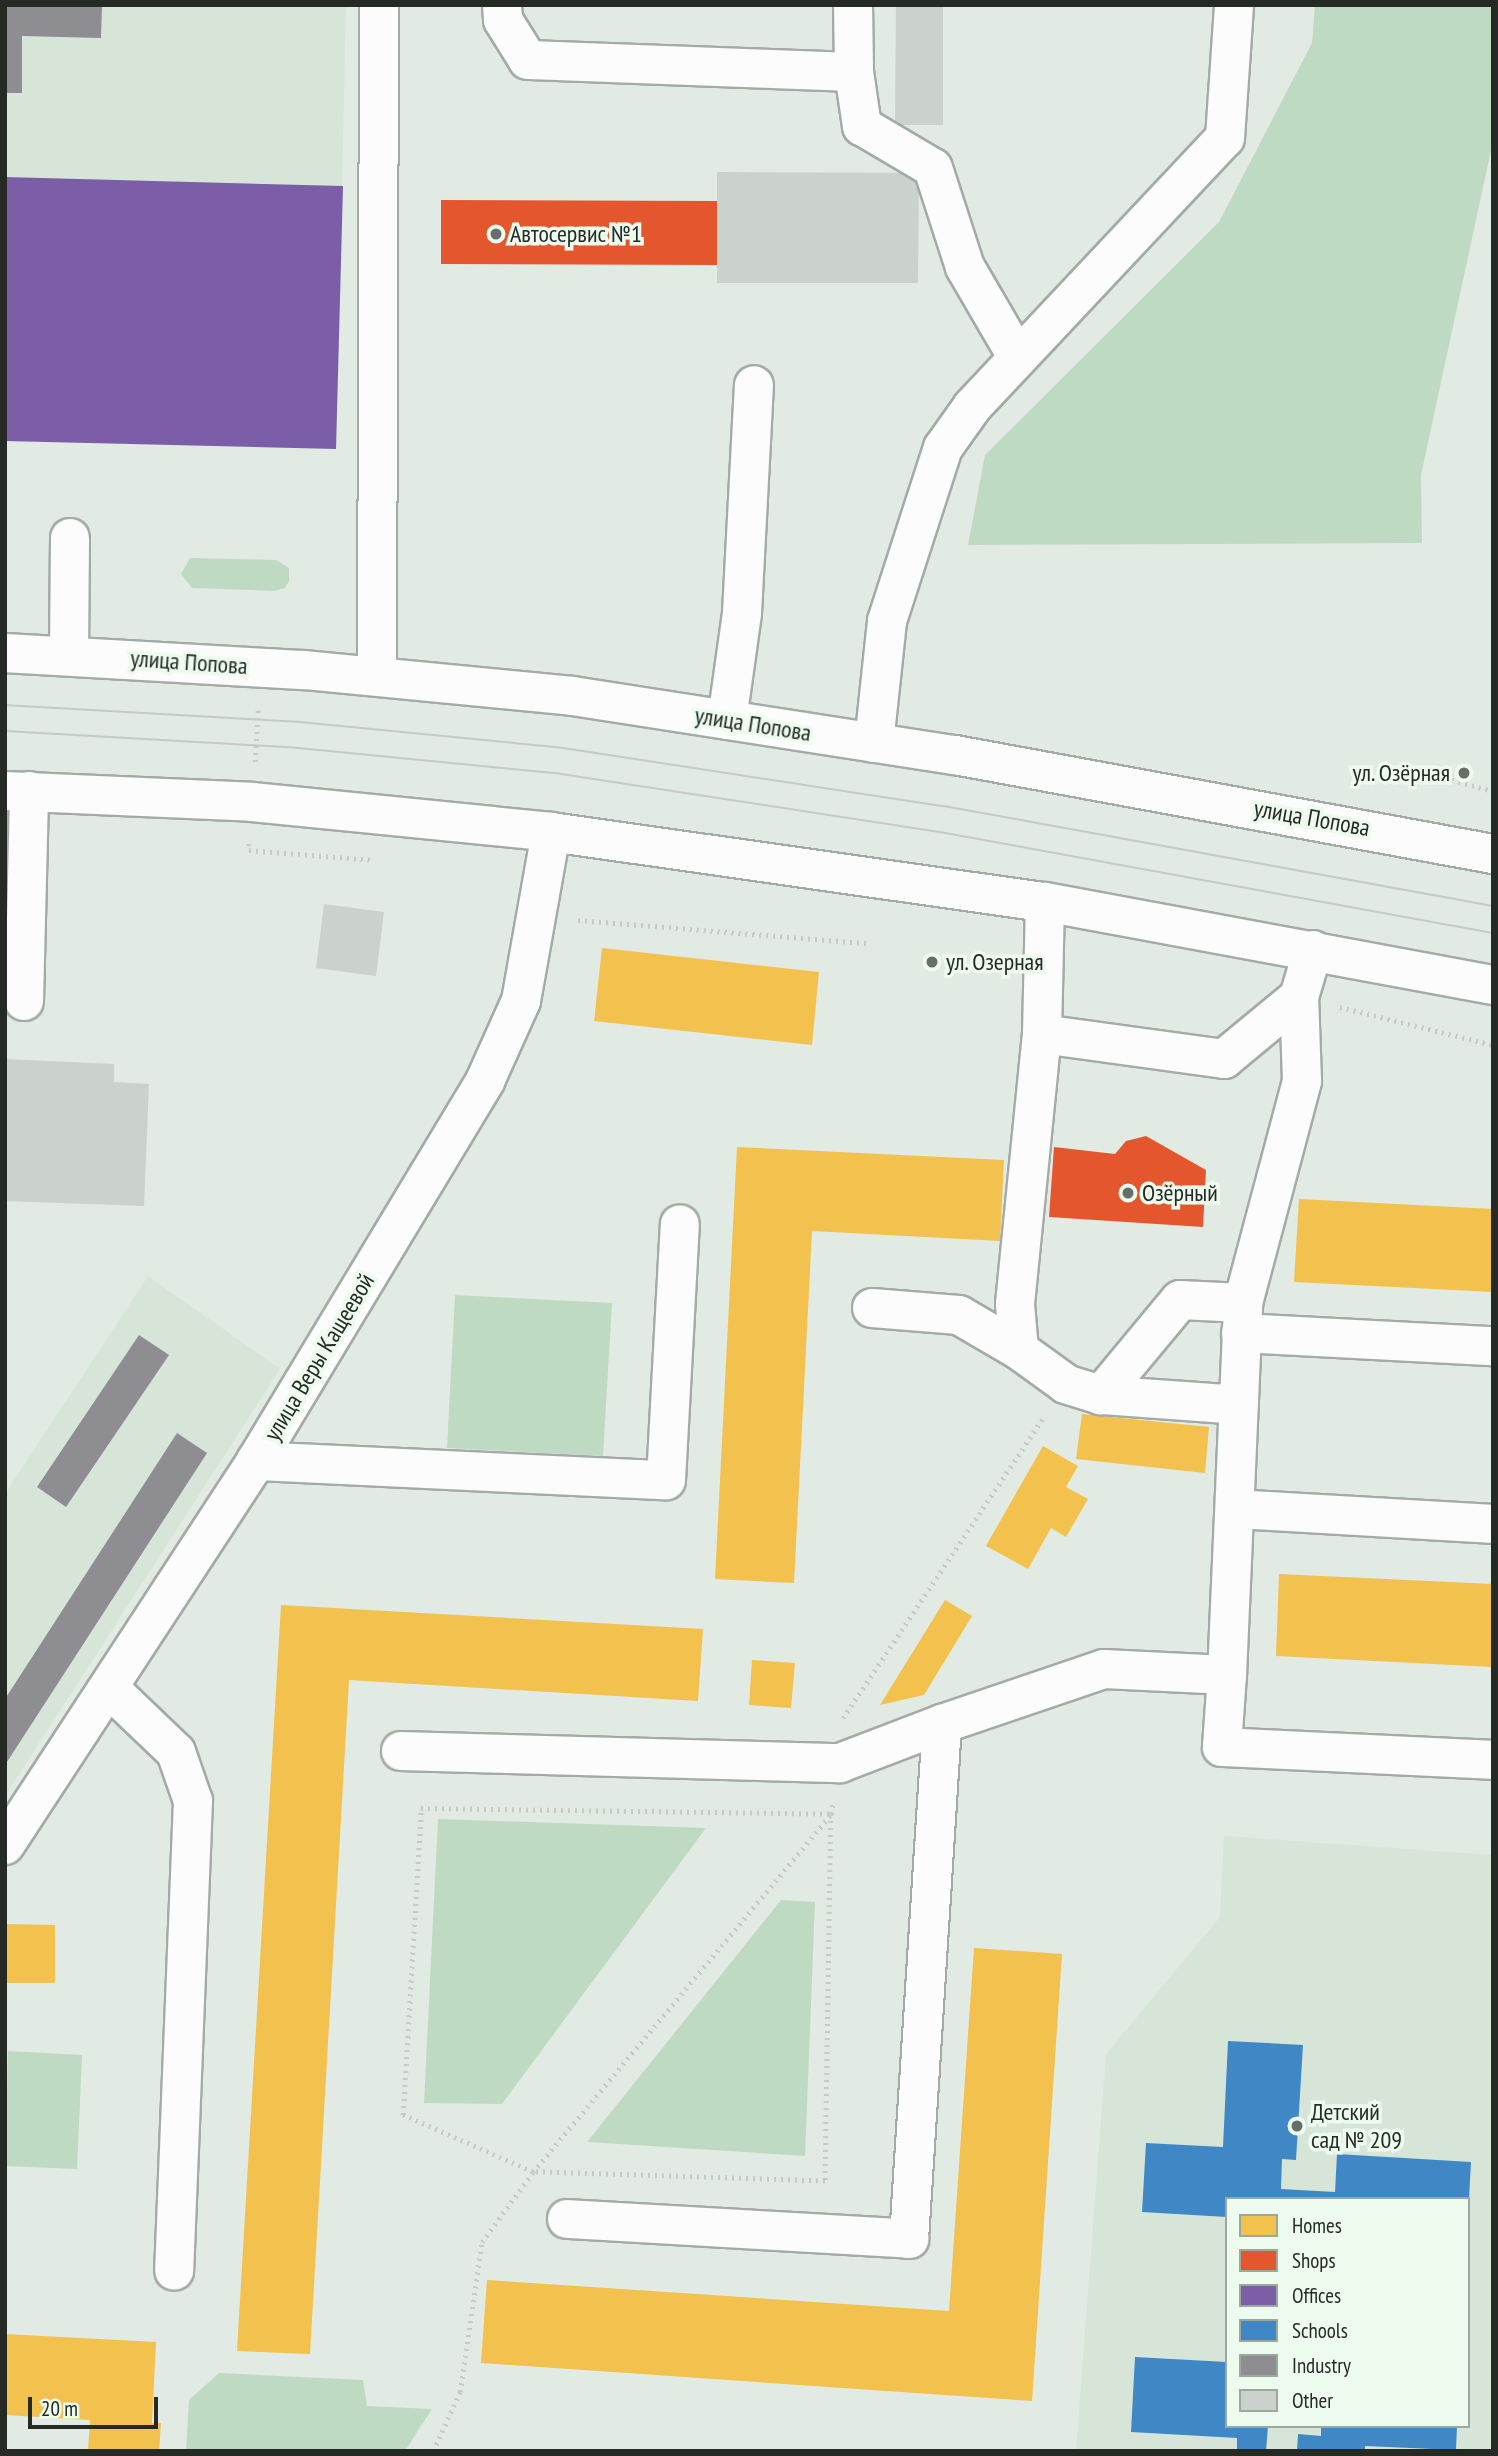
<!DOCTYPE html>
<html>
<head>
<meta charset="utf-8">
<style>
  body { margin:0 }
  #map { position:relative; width:1498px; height:2456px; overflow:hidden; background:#e2eae4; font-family:"PT Sans Narrow",sans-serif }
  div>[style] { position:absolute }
  .built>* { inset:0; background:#d6e5d8 }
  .green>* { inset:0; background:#bfdac2 }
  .homes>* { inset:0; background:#f2c14e }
  .shops>* { inset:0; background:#e4572e }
  .offices>* { inset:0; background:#7b5ea7 }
  .schools>* { inset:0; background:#3f88c5 }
  .industry>* { inset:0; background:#8d8d92 }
  .building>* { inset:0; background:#cbd1cc }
  .path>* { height:4.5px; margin-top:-2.25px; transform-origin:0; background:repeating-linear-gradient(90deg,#c7cac7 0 2px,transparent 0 7px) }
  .roads { filter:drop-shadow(2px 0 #a4aba6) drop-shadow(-2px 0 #a4aba6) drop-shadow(0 2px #a4aba6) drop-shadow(0 -2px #a4aba6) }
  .minor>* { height:38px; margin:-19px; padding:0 19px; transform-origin:19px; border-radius:19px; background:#fbfcfb }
  .major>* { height:38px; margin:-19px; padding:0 19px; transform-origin:19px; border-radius:19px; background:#fbfcfb }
  .tram>* { height:2px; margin:-1px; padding:0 1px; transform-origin:1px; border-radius:1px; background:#c7c9c7 }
  .dots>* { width:19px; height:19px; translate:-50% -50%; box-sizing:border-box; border:4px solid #ecfbee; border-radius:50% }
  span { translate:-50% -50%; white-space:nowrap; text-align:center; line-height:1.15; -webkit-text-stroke:7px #ecfbee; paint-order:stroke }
  .poi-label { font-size:24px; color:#252a25 }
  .left { translate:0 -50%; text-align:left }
  .right { translate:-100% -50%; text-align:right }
  .street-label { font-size:24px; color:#252a25 }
  .frame { position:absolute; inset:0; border:7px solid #252a25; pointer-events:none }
  .legend { position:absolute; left:1225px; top:2197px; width:245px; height:231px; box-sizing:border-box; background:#ecfbee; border:2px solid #9ca79e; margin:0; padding:9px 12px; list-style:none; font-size:21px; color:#252a25 }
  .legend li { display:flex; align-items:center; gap:14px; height:35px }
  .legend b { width:35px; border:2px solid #9ca79e }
  .scale { position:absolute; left:28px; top:2397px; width:130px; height:32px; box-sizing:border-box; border:4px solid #252a25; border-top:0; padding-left:9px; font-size:21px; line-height:24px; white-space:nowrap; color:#252a25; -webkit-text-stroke:5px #ecfbee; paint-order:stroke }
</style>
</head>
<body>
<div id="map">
  <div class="built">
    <div style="clip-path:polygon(5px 5px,346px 5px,336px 449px,5px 441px)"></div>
    <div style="clip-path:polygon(148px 1276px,280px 1369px,5px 1796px,5px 1494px)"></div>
    <div style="clip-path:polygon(evenodd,1224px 1836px,1493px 1855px,1493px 2451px,1076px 2451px,1106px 2054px,1220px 1917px,1224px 1836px,1227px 2199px,1468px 2199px,1468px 2426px,1227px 2426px,1227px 2199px)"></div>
  </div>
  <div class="green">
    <div style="clip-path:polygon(1315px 5px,1493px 5px,1493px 141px,1421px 475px,1422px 543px,968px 545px,985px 455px,1219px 222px,1312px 43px)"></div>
    <div style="clip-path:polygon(190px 558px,276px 560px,289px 568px,289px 581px,285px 588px,274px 591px,192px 588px,181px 574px)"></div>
    <div style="clip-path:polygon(455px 1295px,612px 1303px,603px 1456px,447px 1448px)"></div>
    <div style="clip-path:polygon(438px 1819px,706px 1828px,502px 2104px,424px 2103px)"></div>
    <div style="clip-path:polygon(781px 1900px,815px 1902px,805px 2156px,587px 2142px)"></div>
    <div style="clip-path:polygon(8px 2051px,82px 2055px,77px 2169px,5px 2166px)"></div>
    <div style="clip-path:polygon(219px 2373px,363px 2380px,367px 2406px,432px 2409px,405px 2451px,186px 2451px,189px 2400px)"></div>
  </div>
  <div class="homes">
    <div style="clip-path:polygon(602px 948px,819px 972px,812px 1045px,594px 1021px)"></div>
    <div style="clip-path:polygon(737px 1147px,1004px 1160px,1000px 1241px,812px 1231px,794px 1583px,715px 1579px)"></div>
    <div style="clip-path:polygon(1299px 1199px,1493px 1209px,1493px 1292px,1294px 1282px)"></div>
    <div style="clip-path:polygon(1082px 1414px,1209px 1427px,1205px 1473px,1076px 1459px)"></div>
    <div style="clip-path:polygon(1043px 1446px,1078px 1466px,1066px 1487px,1088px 1499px,1066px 1537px,1051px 1528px,1028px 1569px,986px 1546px)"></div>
    <div style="clip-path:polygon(1279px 1574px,1493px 1584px,1493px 1667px,1276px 1656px)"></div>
    <div style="clip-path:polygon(945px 1600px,972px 1616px,924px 1695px,880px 1705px)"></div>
    <div style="clip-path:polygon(281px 1605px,703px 1629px,698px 1701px,349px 1680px,310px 2354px,237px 2351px)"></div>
    <div style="clip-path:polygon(752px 1660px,795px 1663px,791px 1708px,749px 1705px)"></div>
    <div style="clip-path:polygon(5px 1924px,55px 1925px,55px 1983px,5px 1983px)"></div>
    <div style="clip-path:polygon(974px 1948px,1062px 1954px,1032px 2401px,481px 2363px,487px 2280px,949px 2311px)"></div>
    <div style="clip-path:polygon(5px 2334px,156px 2342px,152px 2423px,161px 2423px,159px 2451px,88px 2451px,90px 2420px,5px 2415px)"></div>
  </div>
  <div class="shops">
    <div style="clip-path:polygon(441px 200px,717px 201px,717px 265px,441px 264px)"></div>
    <div style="clip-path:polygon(1146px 1136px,1206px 1170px,1203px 1227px,1049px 1217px,1054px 1147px,1115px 1154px,1126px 1141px)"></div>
  </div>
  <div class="offices">
    <div style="clip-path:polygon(5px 177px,343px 186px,336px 449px,5px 441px)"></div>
  </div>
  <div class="schools">
    <div style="clip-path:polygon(1228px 2041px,1303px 2045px,1296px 2160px,1282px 2159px,1281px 2189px,1335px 2192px,1337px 2154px,1471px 2162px,1469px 2199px,1227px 2199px,1227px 2217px,1142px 2212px,1146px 2143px,1223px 2147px)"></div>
    <div style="clip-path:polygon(1135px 2357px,1227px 2362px,1227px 2426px,1268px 2426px,1266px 2451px,1237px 2451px,1237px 2438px,1131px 2432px)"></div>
    <div style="clip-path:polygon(1321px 2426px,1457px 2426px,1456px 2450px,1365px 2446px,1365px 2451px,1297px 2451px,1298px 2434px,1321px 2436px)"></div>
  </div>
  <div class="industry">
    <div style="clip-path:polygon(5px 5px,102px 5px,101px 38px,22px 36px,22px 93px,5px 93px)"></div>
    <div style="clip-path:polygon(139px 1335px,169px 1355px,66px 1507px,37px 1487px)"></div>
    <div style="clip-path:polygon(177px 1433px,207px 1453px,5px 1765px,5px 1699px)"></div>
  </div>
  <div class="building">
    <div style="clip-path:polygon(896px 5px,943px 5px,943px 125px,895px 125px)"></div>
    <div style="clip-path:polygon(717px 172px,919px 173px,918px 283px,717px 283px)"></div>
    <div style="clip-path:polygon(324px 904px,384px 912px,376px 976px,316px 968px)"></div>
    <div style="clip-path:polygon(5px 1059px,114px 1064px,114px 1082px,149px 1084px,144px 1206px,5px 1201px)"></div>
  </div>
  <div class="path">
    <div style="left:255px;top:762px;width:54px;rotate:-86.8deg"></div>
    <div style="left:1445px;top:778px;width:50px;rotate:15.2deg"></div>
    <div style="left:249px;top:844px;width:6px;rotate:90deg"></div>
    <div style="left:249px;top:850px;width:125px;rotate:4.6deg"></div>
    <div style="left:578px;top:920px;width:290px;rotate:4.6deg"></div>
    <div style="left:1340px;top:1007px;width:158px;rotate:13.9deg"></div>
    <div style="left:843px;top:1718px;width:362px;rotate:-56.3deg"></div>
    <div style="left:421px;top:1808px;width:410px;rotate:0.8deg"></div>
    <div style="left:831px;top:1814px;width:367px;rotate:90.9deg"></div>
    <div style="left:825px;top:2181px;width:292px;rotate:-178.2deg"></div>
    <div style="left:533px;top:2172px;width:142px;rotate:-156.3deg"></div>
    <div style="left:403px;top:2115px;width:308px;rotate:-86.6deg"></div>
    <div style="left:433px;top:2451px;width:65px;rotate:-65.4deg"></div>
    <div style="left:460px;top:2392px;width:152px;rotate:-81.7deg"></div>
    <div style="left:482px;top:2242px;width:87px;rotate:-53.9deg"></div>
    <div style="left:533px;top:2172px;width:466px;rotate:-50.2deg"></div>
    <div style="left:831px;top:1814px;width:11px;rotate:-80deg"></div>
  </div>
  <div class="roads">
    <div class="minor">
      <div style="left:502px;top:5px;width:15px;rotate:86deg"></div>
      <div style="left:503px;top:20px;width:47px;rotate:58deg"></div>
      <div style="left:528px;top:60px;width:326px;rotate:2.1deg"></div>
      <div style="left:853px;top:5px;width:67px;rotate:89.1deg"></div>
      <div style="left:854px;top:72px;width:55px;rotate:81.6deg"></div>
      <div style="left:862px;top:126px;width:82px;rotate:30.6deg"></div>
      <div style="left:933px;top:168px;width:104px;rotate:72.1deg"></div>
      <div style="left:965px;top:267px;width:105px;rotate:59.8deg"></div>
      <div style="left:69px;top:653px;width:115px;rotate:-89.5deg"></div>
      <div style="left:377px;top:676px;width:671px;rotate:-89.83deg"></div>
      <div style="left:727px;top:720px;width:108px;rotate:-82deg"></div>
      <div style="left:742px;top:613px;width:228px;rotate:-87deg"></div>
      <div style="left:874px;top:743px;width:123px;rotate:-83.9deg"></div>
      <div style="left:887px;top:621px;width:182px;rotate:-72.1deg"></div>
      <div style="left:943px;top:448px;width:50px;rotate:-54.7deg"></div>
      <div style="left:972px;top:407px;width:369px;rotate:-46.8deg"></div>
      <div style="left:1225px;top:138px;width:133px;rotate:-86.1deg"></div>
      <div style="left:24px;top:1001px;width:210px;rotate:-88.6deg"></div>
      <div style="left:1042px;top:1034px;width:184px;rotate:7.8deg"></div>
      <div style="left:1224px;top:1059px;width:97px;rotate:-39.6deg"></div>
      <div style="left:1243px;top:1303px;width:230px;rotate:-75.1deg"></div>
      <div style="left:1302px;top:1081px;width:84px;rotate:-92deg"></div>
      <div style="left:1299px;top:997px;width:49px;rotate:-73.4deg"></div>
      <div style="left:872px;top:1308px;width:87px;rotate:4.6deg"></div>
      <div style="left:959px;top:1315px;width:69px;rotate:30.3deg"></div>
      <div style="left:1241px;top:1333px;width:252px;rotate:3deg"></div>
      <div style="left:1101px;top:1395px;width:138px;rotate:4.1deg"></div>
      <div style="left:256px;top:1461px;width:410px;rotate:2.7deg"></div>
      <div style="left:666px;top:1480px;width:256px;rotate:-86.9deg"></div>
      <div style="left:1235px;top:1509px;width:258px;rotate:3.3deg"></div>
      <div style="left:1227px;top:1675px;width:72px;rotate:94deg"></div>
      <div style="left:1222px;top:1747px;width:271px;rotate:2.7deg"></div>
      <div style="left:110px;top:1689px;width:91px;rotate:43.7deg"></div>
      <div style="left:176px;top:1752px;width:52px;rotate:70.9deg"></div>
      <div style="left:193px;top:1801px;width:470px;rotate:92.3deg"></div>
      <div style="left:401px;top:1751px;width:439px;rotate:1.6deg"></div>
      <div style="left:840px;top:1763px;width:109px;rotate:-20.9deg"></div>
      <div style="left:5px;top:1845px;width:459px;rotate:-56.8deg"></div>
      <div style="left:256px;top:1461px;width:444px;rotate:-58.9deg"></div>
      <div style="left:485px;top:1081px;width:88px;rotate:-65.8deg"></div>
      <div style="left:521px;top:1001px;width:172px;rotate:-79.9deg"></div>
      <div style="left:567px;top:2219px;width:343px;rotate:3.3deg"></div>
      <div style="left:909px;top:2239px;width:516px;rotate:-86.33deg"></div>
      <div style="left:942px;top:1724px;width:171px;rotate:-18.8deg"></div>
      <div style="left:1104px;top:1669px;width:123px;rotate:2.8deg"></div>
      <div style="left:1227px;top:1675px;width:372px;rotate:-87.5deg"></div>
      <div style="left:1243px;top:1303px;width:63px;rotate:-177.3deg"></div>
      <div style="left:1180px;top:1300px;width:124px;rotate:129.7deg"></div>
      <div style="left:1101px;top:1395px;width:37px;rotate:-163deg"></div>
      <div style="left:1066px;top:1384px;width:58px;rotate:-144.1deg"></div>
      <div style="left:1019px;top:1350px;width:46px;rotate:-95deg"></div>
      <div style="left:1015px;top:1304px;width:271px;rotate:-84.3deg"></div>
      <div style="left:1042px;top:1034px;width:132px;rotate:-88.7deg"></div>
    </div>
    <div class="major">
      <div style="left:5px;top:653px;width:299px;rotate:3.3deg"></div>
      <div style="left:304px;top:670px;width:269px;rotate:5.5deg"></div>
      <div style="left:572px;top:696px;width:388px;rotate:8.8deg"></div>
      <div style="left:955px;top:755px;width:547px;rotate:10.43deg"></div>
      <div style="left:5px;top:791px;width:247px;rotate:2.5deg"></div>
      <div style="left:252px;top:802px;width:301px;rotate:5.7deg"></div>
      <div style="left:551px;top:832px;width:499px;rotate:8.1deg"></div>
      <div style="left:1045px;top:902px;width:456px;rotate:10.5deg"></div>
    </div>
  </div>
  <div class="tram">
    <div style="left:5px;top:705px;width:295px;rotate:3.3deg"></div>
    <div style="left:300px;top:722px;width:264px;rotate:5.6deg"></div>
    <div style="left:563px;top:748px;width:385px;rotate:8.7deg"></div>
    <div style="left:944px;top:806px;width:558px;rotate:10.32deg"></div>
    <div style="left:5px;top:731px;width:293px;rotate:3.3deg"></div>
    <div style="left:298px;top:748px;width:264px;rotate:5.6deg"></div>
    <div style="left:561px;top:774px;width:383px;rotate:8.7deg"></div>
    <div style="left:940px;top:832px;width:562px;rotate:10.35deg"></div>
  </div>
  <div class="dots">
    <div style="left:496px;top:234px;background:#676d68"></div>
    <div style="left:1464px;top:773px;background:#676d68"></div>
    <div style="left:932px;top:962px;background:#676d68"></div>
    <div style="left:1128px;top:1193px;background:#676d68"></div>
    <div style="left:1297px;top:2126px;background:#676d68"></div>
  </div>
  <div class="poi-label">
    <span class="left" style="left:510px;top:234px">Автосервис №1</span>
    <span class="right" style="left:1450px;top:773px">ул. Озёрная</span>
    <span class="left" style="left:946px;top:962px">ул. Озерная</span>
    <span class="left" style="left:1142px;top:1193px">Озёрный</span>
    <span class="left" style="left:1311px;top:2126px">Детский<br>сад № 209</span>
  </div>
  <div class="street-label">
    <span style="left:189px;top:662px;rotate:4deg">улица Попова</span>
    <span style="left:753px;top:724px;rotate:9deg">улица Попова</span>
    <span style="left:1312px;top:818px;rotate:10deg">улица Попова</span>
    <span style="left:319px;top:1357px;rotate:-59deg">улица Веры Кащеевой</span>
  </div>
  <div class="frame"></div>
  <ul class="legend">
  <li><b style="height:19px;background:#f2c14e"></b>Homes</li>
  <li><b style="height:19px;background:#e4572e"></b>Shops</li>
  <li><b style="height:19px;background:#7b5ea7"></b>Offices</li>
  <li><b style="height:19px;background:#3f88c5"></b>Schools</li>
  <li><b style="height:19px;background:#8d8d92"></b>Industry</li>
  <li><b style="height:19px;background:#cbd1cc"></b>Other</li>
  </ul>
  <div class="scale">20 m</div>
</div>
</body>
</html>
